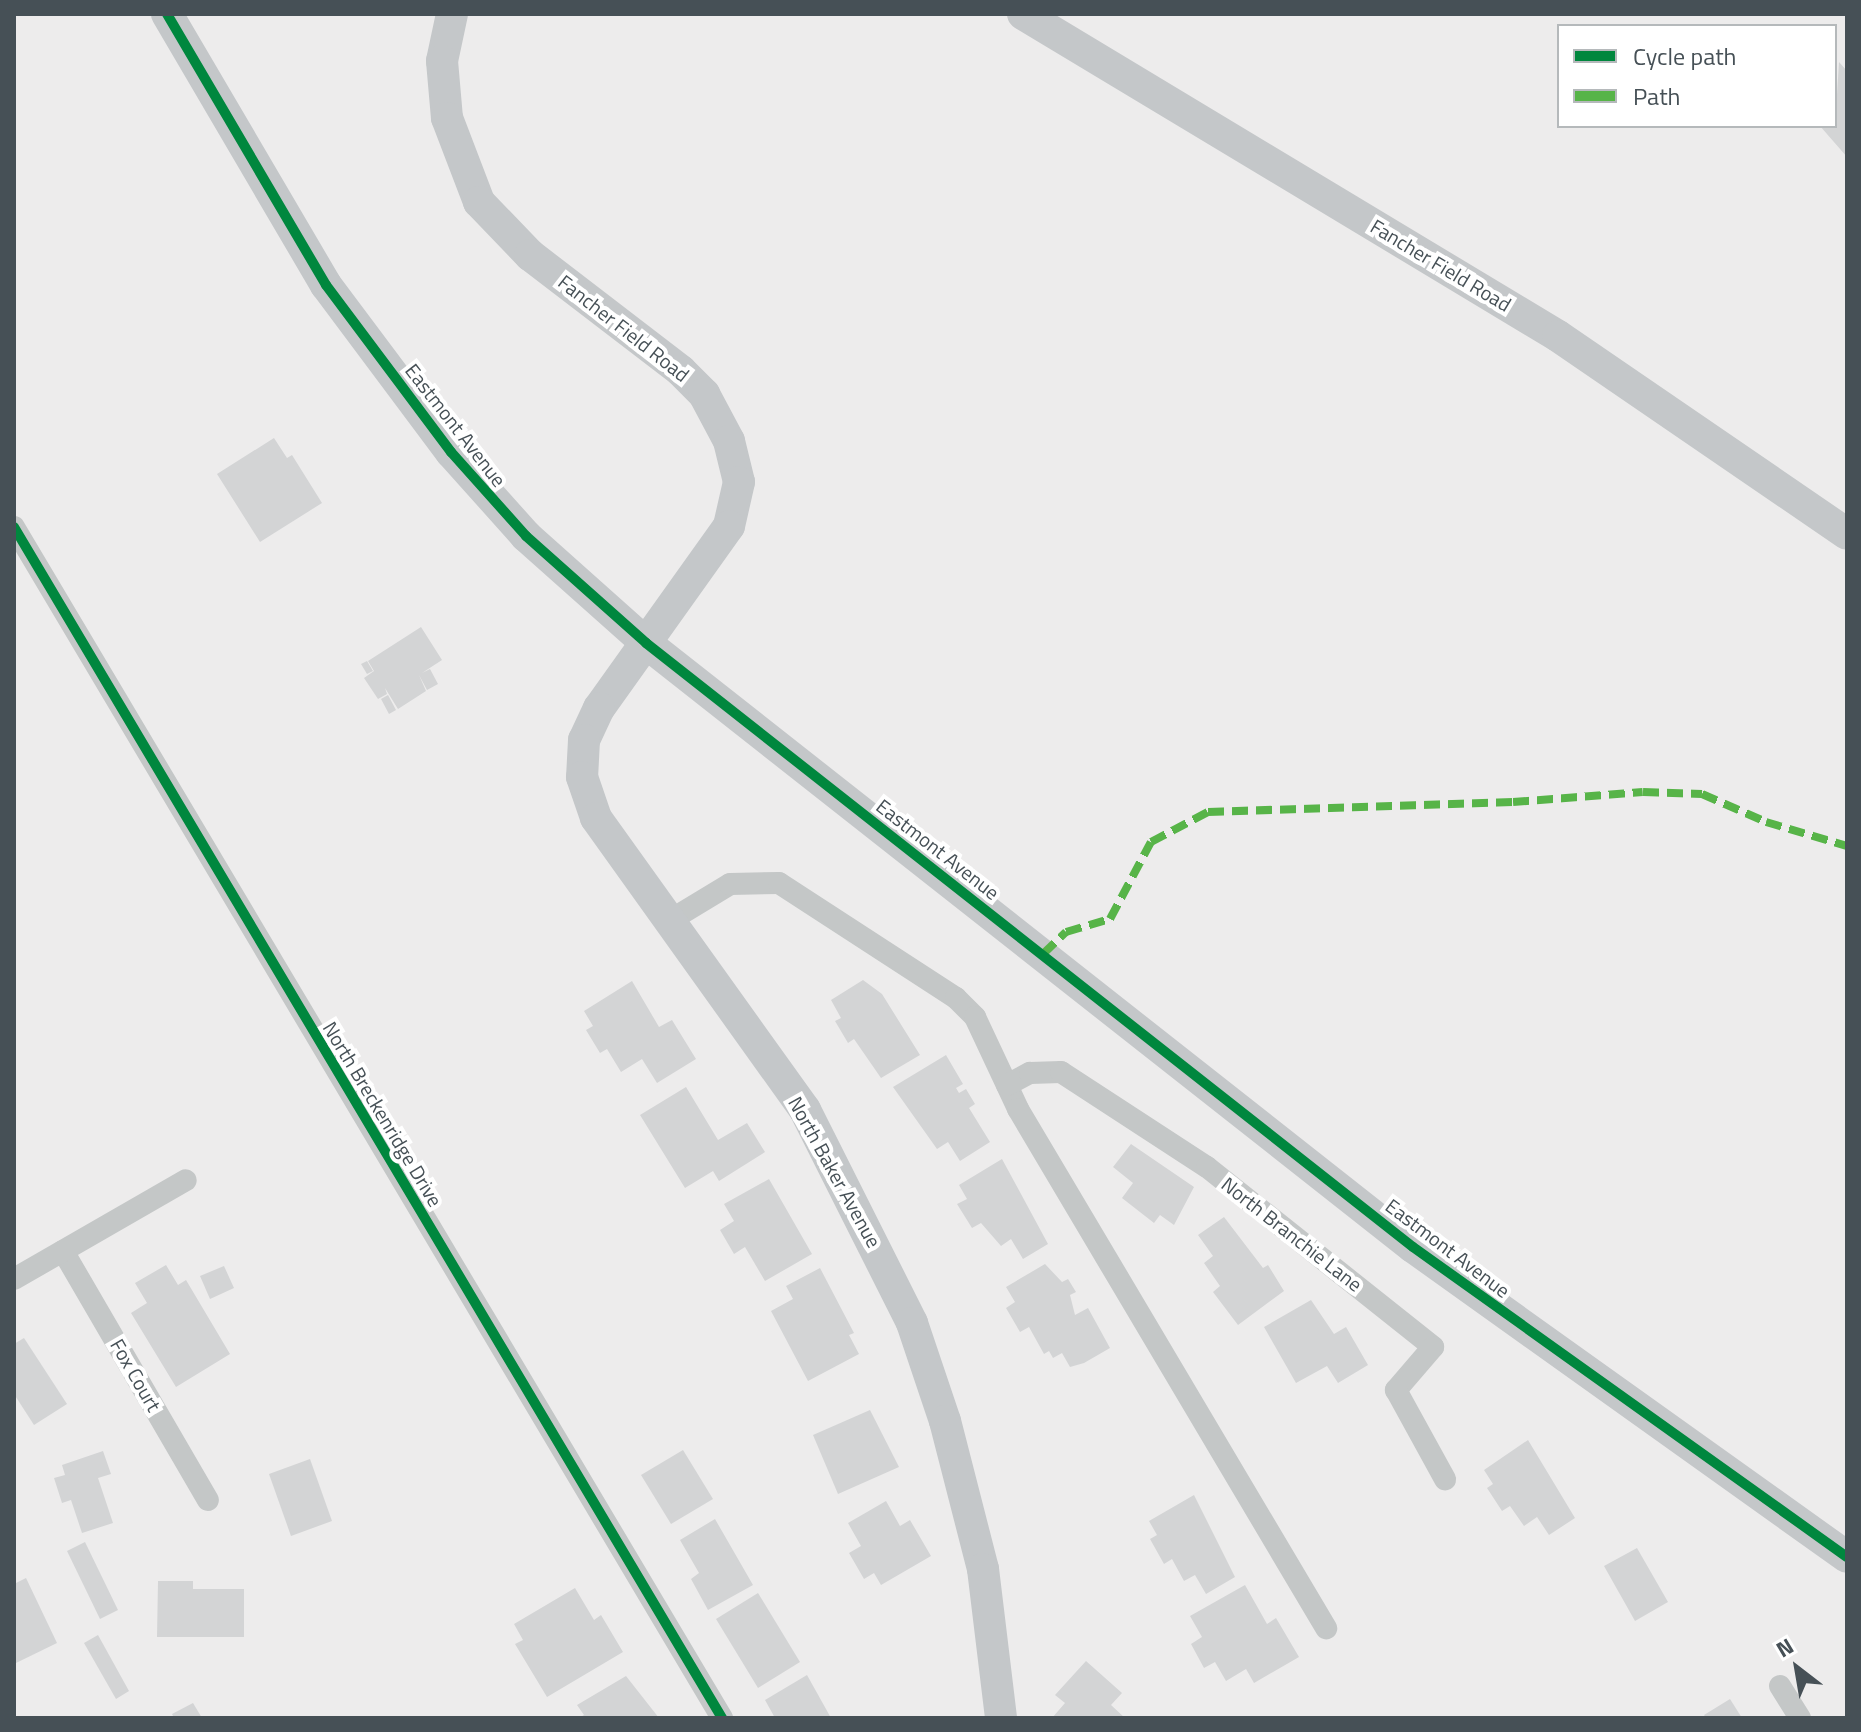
<!DOCTYPE html>
<html>
<head>
<meta charset="utf-8">
<style>
  body { margin:0 }
  #map { position:relative; width:1861px; height:1732px; overflow:hidden; background:#edecec; font-family:"Titillium Web",sans-serif }
  div>[style] { position:absolute }
  .building>* { inset:0; background:#d3d4d5 }
  .street>* { height:22px; margin:-11px; padding:0 11px; transform-origin:11px; border-radius:11px; background:#c4c7c7 }
  .secondary>* { height:32px; margin:-16px; padding:0 16px; transform-origin:16px; border-radius:16px; background:#c4c7c9 }
  .quiet>* { height:8px; margin-top:-4px; transform-origin:0; background:repeating-linear-gradient(90deg,#57b448 0 16px,transparent 0 24px) }
  .cycleway>* { height:10px; margin:-5px; padding:0 5px; transform-origin:5px; border-radius:5px; background:#00873e }
  span { translate:-50% -50%; white-space:nowrap; text-align:center; line-height:1.15; -webkit-text-stroke:8px #fff; paint-order:stroke }
  .street-label { font-size:20px; color:#465056 }
  .frame { position:absolute; inset:0; border:16px solid #465056; pointer-events:none }
  .legend { position:absolute; left:1557px; top:24px; width:280px; height:104px; box-sizing:border-box; background:#fff; border:2px solid #b5b9bb; margin:0; padding:10px 14px; list-style:none; font-size:24px; color:#465056 }
  .legend li { display:flex; align-items:center; gap:16px; height:40px }
  .legend b { width:40px; border:2px solid #b5b9bb }
  .north { position:absolute; left:1757px; top:1628px; width:80px; height:80px; -webkit-text-stroke:6px #fff; paint-order:stroke; rotate:329deg; font-size:22px; font-weight:700; line-height:32px; text-align:center; color:#465056 }
  .north::after { content:''; display:block; margin:auto; width:28px; height:36px; background:#465056; clip-path:polygon(50% 0,100% 100%,50% 72%,0 100%) }
</style>
</head>
<body>
<div id="map">
  <div class="building">
    <div style="clip-path:polygon(1839px 62px,1847px 71px,1847px 157px,1820px 126px,1835px 126px)"></div>
    <div style="clip-path:polygon(274px 438px,287px 458px,292px 455px,322px 503px,260px 542px,217px 474px)"></div>
    <div style="clip-path:polygon(421px 627px,442px 660px,422px 673px,430px 669px,438px 684px,427px 690px,419px 675px,426px 691px,398px 709px,385px 688px,387px 694px,378px 699px,364px 678px,374px 671px,368px 661px)"></div>
    <div style="clip-path:polygon(367px 661px,373px 671px,367px 674px,361px 664px)"></div>
    <div style="clip-path:polygon(388px 695px,396px 710px,389px 714px,381px 699px)"></div>
    <div style="clip-path:polygon(863px 980px,882px 994px,920px 1055px,881px 1078px,854px 1039px,848px 1043px,835px 1021px,841px 1018px,831px 1000px)"></div>
    <div style="clip-path:polygon(632px 981px,659px 1027px,672px 1020px,696px 1059px,657px 1083px,642px 1059px,621px 1072px,607px 1049px,600px 1053px,586px 1030px,593px 1026px,584px 1011px)"></div>
    <div style="clip-path:polygon(946px 1055px,963px 1084px,956px 1088px,959px 1093px,966px 1089px,975px 1104px,969px 1108px,990px 1142px,960px 1161px,948px 1142px,937px 1149px,893px 1087px)"></div>
    <div style="clip-path:polygon(686px 1087px,718px 1140px,747px 1123px,765px 1152px,719px 1181px,713px 1171px,685px 1188px,640px 1115px)"></div>
    <div style="clip-path:polygon(1131px 1144px,1194px 1187px,1174px 1225px,1160px 1215px,1154px 1223px,1122px 1198px,1133px 1183px,1113px 1167px)"></div>
    <div style="clip-path:polygon(1002px 1159px,1048px 1244px,1023px 1259px,1011px 1239px,1001px 1246px,981px 1223px,972px 1228px,957px 1204px,967px 1199px,959px 1185px)"></div>
    <div style="clip-path:polygon(769px 1179px,812px 1254px,765px 1281px,745px 1247px,734px 1254px,720px 1230px,734px 1221px,724px 1204px)"></div>
    <div style="clip-path:polygon(1224px 1217px,1263px 1268px,1268px 1265px,1284px 1291px,1238px 1325px,1213px 1292px,1220px 1286px,1204px 1263px,1213px 1256px,1198px 1235px)"></div>
    <div style="clip-path:polygon(1045px 1264px,1062px 1282px,1068px 1279px,1076px 1292px,1070px 1295px,1075px 1315px,1088px 1308px,1110px 1348px,1084px 1363px,1070px 1367px,1062px 1353px,1053px 1358px,1049px 1351px,1044px 1354px,1029px 1327px,1020px 1332px,1006px 1308px,1015px 1302px,1006px 1287px)"></div>
    <div style="clip-path:polygon(166px 1265px,178px 1285px,186px 1280px,230px 1354px,176px 1387px,131px 1313px,147px 1303px,135px 1283px)"></div>
    <div style="clip-path:polygon(224px 1266px,234px 1288px,210px 1299px,200px 1276px)"></div>
    <div style="clip-path:polygon(820px 1268px,854px 1333px,849px 1335px,859px 1354px,808px 1381px,771px 1311px,793px 1299px,786px 1286px)"></div>
    <div style="clip-path:polygon(1311px 1300px,1334px 1334px,1346px 1327px,1368px 1365px,1338px 1383px,1327px 1366px,1296px 1383px,1264px 1327px)"></div>
    <div style="clip-path:polygon(24px 1338px,67px 1404px,34px 1425px,14px 1394px,14px 1344px)"></div>
    <div style="clip-path:polygon(870px 1410px,899px 1467px,838px 1494px,813px 1435px)"></div>
    <div style="clip-path:polygon(1528px 1440px,1575px 1518px,1549px 1535px,1537px 1517px,1524px 1526px,1510px 1506px,1502px 1511px,1487px 1488px,1493px 1484px,1484px 1470px)"></div>
    <div style="clip-path:polygon(683px 1450px,713px 1499px,671px 1524px,641px 1475px)"></div>
    <div style="clip-path:polygon(103px 1451px,111px 1474px,98px 1478px,113px 1523px,82px 1533px,71px 1500px,62px 1503px,54px 1478px,65px 1475px,62px 1465px)"></div>
    <div style="clip-path:polygon(310px 1459px,332px 1521px,291px 1536px,269px 1474px)"></div>
    <div style="clip-path:polygon(1194px 1495px,1235px 1577px,1206px 1594px,1195px 1575px,1184px 1581px,1172px 1559px,1164px 1564px,1150px 1539px,1157px 1535px,1149px 1521px)"></div>
    <div style="clip-path:polygon(886px 1501px,900px 1526px,910px 1520px,931px 1556px,881px 1585px,874px 1573px,864px 1579px,849px 1553px,861px 1546px,848px 1523px)"></div>
    <div style="clip-path:polygon(715px 1519px,753px 1585px,708px 1610px,691px 1579px,699px 1573px,680px 1540px)"></div>
    <div style="clip-path:polygon(85px 1542px,118px 1610px,100px 1619px,67px 1551px)"></div>
    <div style="clip-path:polygon(1637px 1548px,1668px 1602px,1635px 1621px,1604px 1566px)"></div>
    <div style="clip-path:polygon(26px 1578px,57px 1643px,16px 1663px,14px 1584px)"></div>
    <div style="clip-path:polygon(158px 1581px,193px 1581px,193px 1589px,244px 1589px,244px 1637px,157px 1637px)"></div>
    <div style="clip-path:polygon(1245px 1585px,1267px 1624px,1276px 1618px,1299px 1657px,1254px 1683px,1246px 1669px,1226px 1681px,1215px 1662px,1204px 1668px,1191px 1644px,1202px 1637px,1190px 1616px)"></div>
    <div style="clip-path:polygon(575px 1588px,594px 1620px,601px 1615px,623px 1652px,547px 1697px,515px 1644px,523px 1640px,514px 1624px)"></div>
    <div style="clip-path:polygon(758px 1593px,800px 1662px,758px 1688px,716px 1619px)"></div>
    <div style="clip-path:polygon(98px 1635px,129px 1691px,116px 1699px,84px 1643px)"></div>
    <div style="clip-path:polygon(1086px 1661px,1122px 1693px,1111px 1705px,1125px 1718px,1052px 1718px,1065px 1703px,1055px 1695px)"></div>
    <div style="clip-path:polygon(807px 1675px,831px 1718px,775px 1718px,765px 1700px)"></div>
    <div style="clip-path:polygon(626px 1676px,659px 1718px,579px 1718px,584px 1715px,577px 1705px)"></div>
    <div style="clip-path:polygon(1730px 1699px,1742px 1718px,1706px 1718px,1704px 1715px)"></div>
    <div style="clip-path:polygon(193px 1703px,202px 1718px,174px 1718px,172px 1714px)"></div>
  </div>
  <div class="street">
    <div style="left:14px;top:527px;width:1386px;rotate:59.27deg"></div>
    <div style="left:669px;top:921px;width:71px;rotate:-31.2deg"></div>
    <div style="left:730px;top:884px;width:49px;rotate:-1.2deg"></div>
    <div style="left:779px;top:883px;width:211px;rotate:33deg"></div>
    <div style="left:956px;top:998px;width:27px;rotate:45deg"></div>
    <div style="left:975px;top:1017px;width:102px;rotate:64.9deg"></div>
    <div style="left:1018px;top:1109px;width:604px;rotate:59.31deg"></div>
    <div style="left:1007px;top:1085px;width:26px;rotate:-28deg"></div>
    <div style="left:1030px;top:1073px;width:31px;rotate:-2deg"></div>
    <div style="left:1061px;top:1072px;width:174px;rotate:33.1deg"></div>
    <div style="left:1207px;top:1167px;width:289px;rotate:38.5deg"></div>
    <div style="left:1433px;top:1347px;width:57px;rotate:130.7deg"></div>
    <div style="left:1396px;top:1390px;width:102px;rotate:61.2deg"></div>
    <div style="left:63px;top:1251px;width:288px;rotate:59.8deg"></div>
    <div style="left:14px;top:1279px;width:198px;rotate:-29.9deg"></div>
    <div style="left:1780px;top:1686px;width:38px;rotate:58deg"></div>
  </div>
  <div class="secondary">
    <div style="left:167px;top:14px;width:314px;rotate:59.6deg"></div>
    <div style="left:326px;top:285px;width:209px;rotate:53.2deg"></div>
    <div style="left:451px;top:452px;width:113px;rotate:48.2deg"></div>
    <div style="left:526px;top:536px;width:161px;rotate:41.7deg"></div>
    <div style="left:646px;top:643px;width:976px;rotate:38.22deg"></div>
    <div style="left:1413px;top:1247px;width:533px;rotate:35.54deg"></div>
    <div style="left:452px;top:14px;width:48px;rotate:102deg"></div>
    <div style="left:442px;top:61px;width:57px;rotate:85deg"></div>
    <div style="left:447px;top:118px;width:90px;rotate:69.1deg"></div>
    <div style="left:479px;top:202px;width:74px;rotate:46.1deg"></div>
    <div style="left:530px;top:255px;width:190px;rotate:37.5deg"></div>
    <div style="left:681px;top:371px;width:33px;rotate:45deg"></div>
    <div style="left:704px;top:394px;width:53px;rotate:62deg"></div>
    <div style="left:729px;top:441px;width:42px;rotate:76.3deg"></div>
    <div style="left:739px;top:482px;width:45px;rotate:102.8deg"></div>
    <div style="left:729px;top:526px;width:224px;rotate:125.5deg"></div>
    <div style="left:599px;top:708px;width:35px;rotate:115deg"></div>
    <div style="left:584px;top:740px;width:37px;rotate:93deg"></div>
    <div style="left:582px;top:777px;width:43px;rotate:71.1deg"></div>
    <div style="left:596px;top:818px;width:359px;rotate:54.4deg"></div>
    <div style="left:805px;top:1110px;width:238px;rotate:63.3deg"></div>
    <div style="left:912px;top:1323px;width:103px;rotate:71.4deg"></div>
    <div style="left:945px;top:1421px;width:153px;rotate:75.6deg"></div>
    <div style="left:983px;top:1569px;width:150px;rotate:83.1deg"></div>
    <div style="left:1023px;top:14px;width:624px;rotate:31.04deg"></div>
    <div style="left:1558px;top:336px;width:350px;rotate:34.4deg"></div>
  </div>
  <div class="quiet">
    <div style="left:1043px;top:954px;width:32px;rotate:-44deg"></div>
    <div style="left:1066px;top:932px;width:46px;rotate:-16.5deg"></div>
    <div style="left:1110px;top:919px;width:87px;rotate:-62deg"></div>
    <div style="left:1151px;top:842px;width:64px;rotate:-27.8deg"></div>
    <div style="left:1208px;top:812px;width:305px;rotate:-1.9deg"></div>
    <div style="left:1513px;top:802px;width:130px;rotate:-4.4deg"></div>
    <div style="left:1643px;top:792px;width:59px;rotate:1.9deg"></div>
    <div style="left:1702px;top:794px;width:70px;rotate:23.6deg"></div>
    <div style="left:1766px;top:822px;width:84px;rotate:16.5deg"></div>
  </div>
  <div class="cycleway">
    <div style="left:167px;top:14px;width:314px;rotate:59.6deg"></div>
    <div style="left:326px;top:285px;width:209px;rotate:53.2deg"></div>
    <div style="left:451px;top:452px;width:113px;rotate:48.2deg"></div>
    <div style="left:526px;top:536px;width:161px;rotate:41.7deg"></div>
    <div style="left:646px;top:643px;width:976px;rotate:38.22deg"></div>
    <div style="left:1413px;top:1247px;width:533px;rotate:35.54deg"></div>
    <div style="left:14px;top:527px;width:1386px;rotate:59.27deg"></div>
  </div>
  <div class="street-label">
    <span style="left:1441px;top:265px;rotate:31deg">Fancher Field Road</span>
    <span style="left:624px;top:328px;rotate:38deg">Fancher Field Road</span>
    <span style="left:456px;top:425px;rotate:52deg">Eastmont Avenue</span>
    <span style="left:938px;top:849px;rotate:38deg">Eastmont Avenue</span>
    <span style="left:383px;top:1114px;rotate:59deg">North Breckenridge Drive</span>
    <span style="left:835px;top:1172px;rotate:61deg">North Baker Avenue</span>
    <span style="left:1292px;top:1234px;rotate:38deg">North Branchie Lane</span>
    <span style="left:1448px;top:1248px;rotate:37deg">Eastmont Avenue</span>
    <span style="left:136px;top:1375px;rotate:60deg">Fox Court</span>
  </div>
  <div class="frame"></div>
  <ul class="legend">
  <li><b style="height:10px;background:#00873e"></b>Cycle path</li>
  <li><b style="height:10px;background:#57b448"></b>Path</li>
  </ul>
  <div class="north">N</div>
</div>
</body>
</html>
